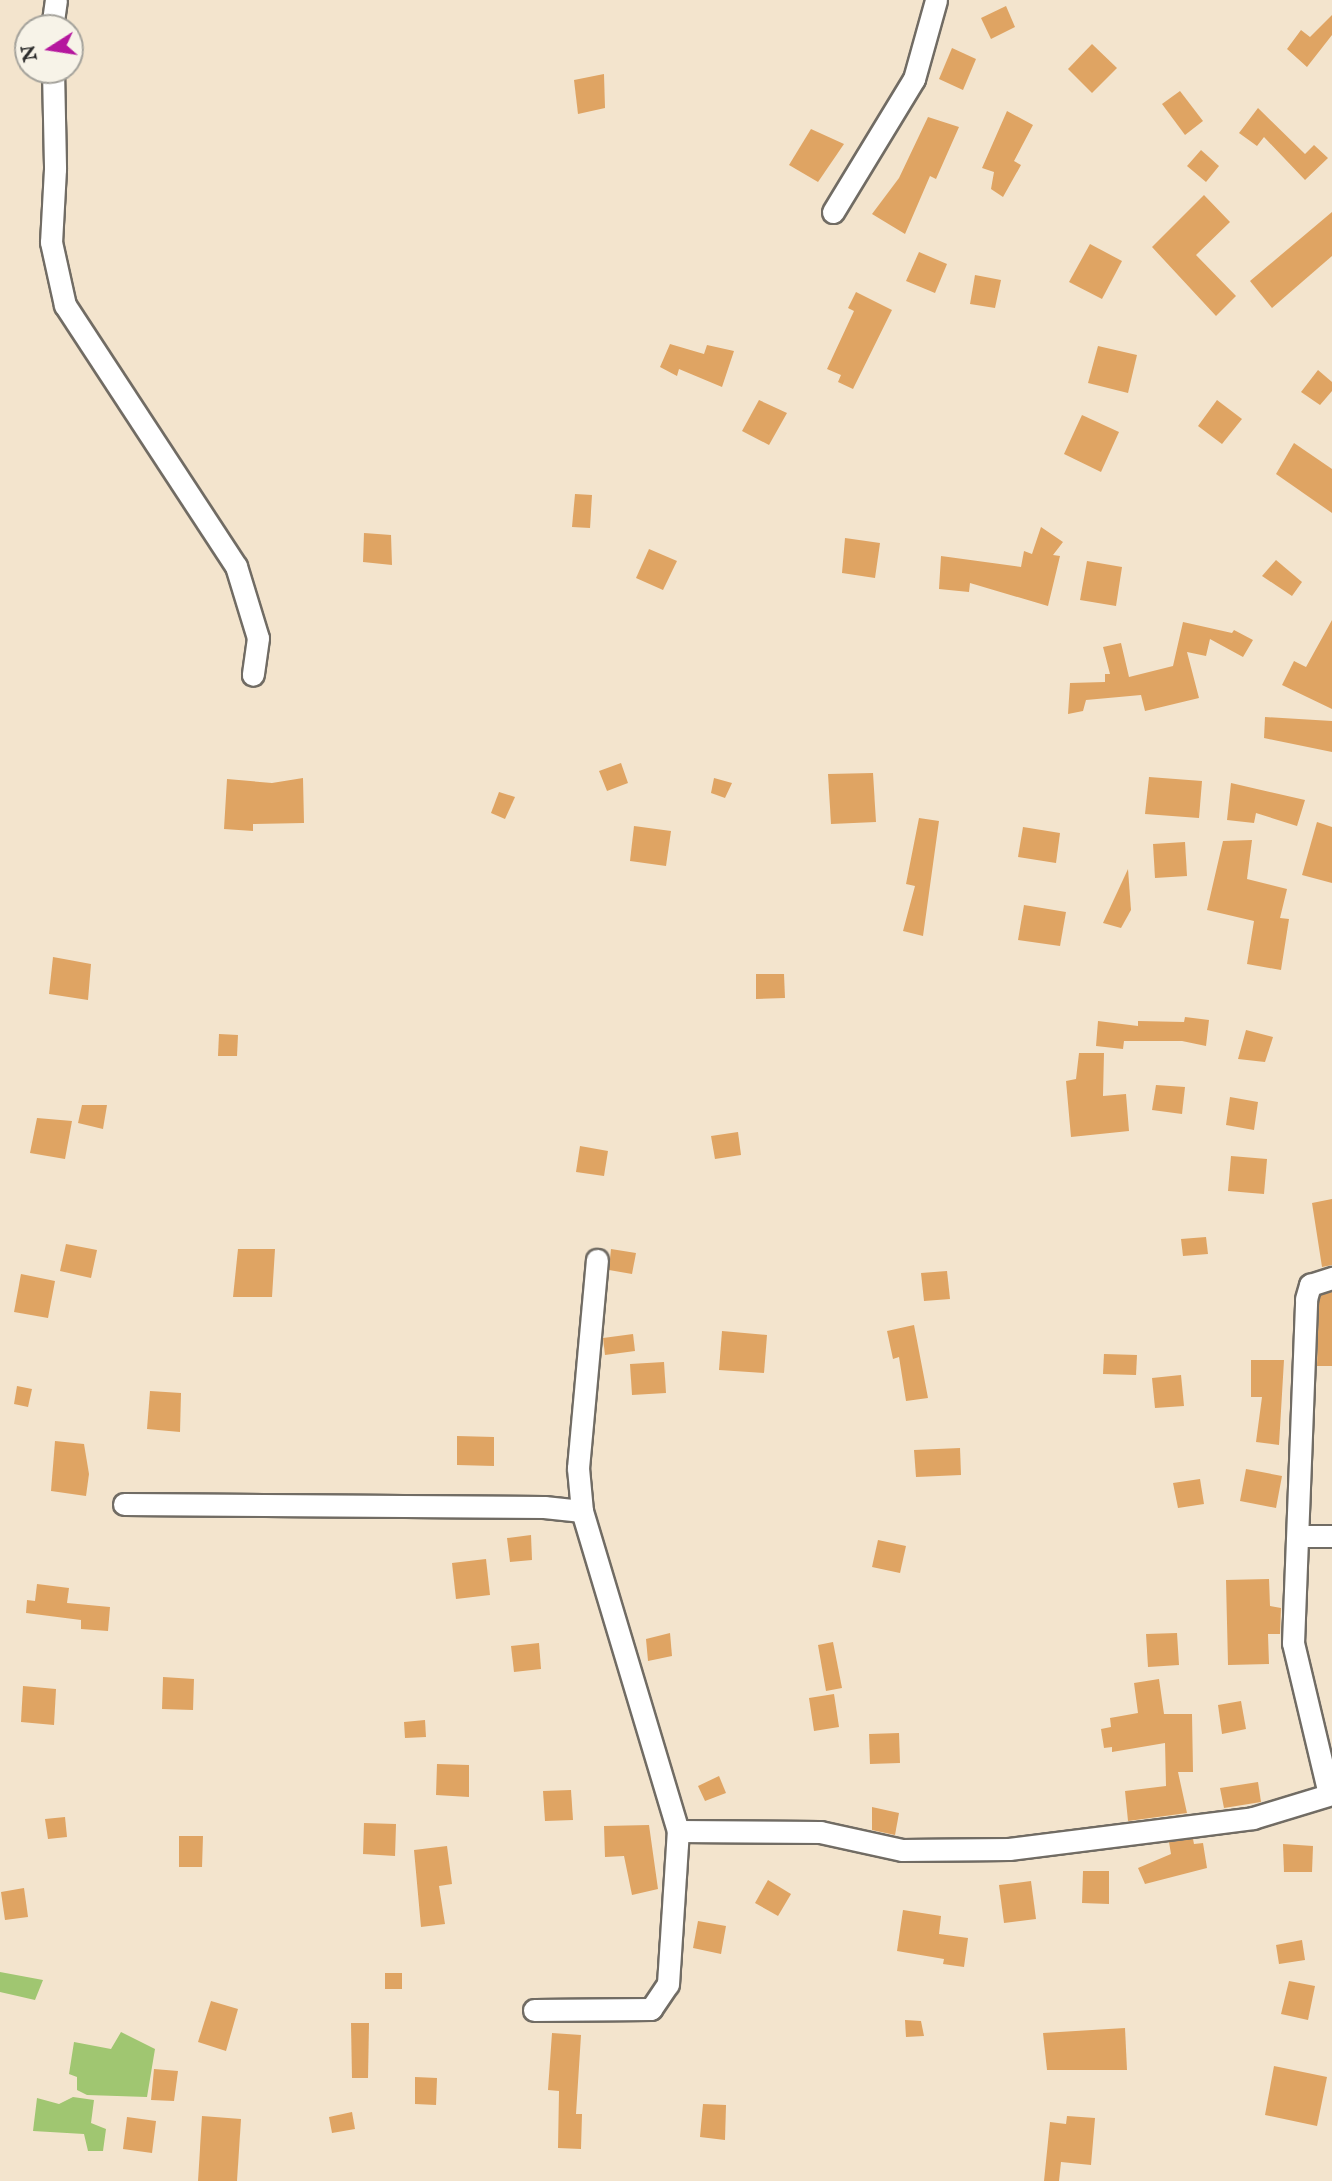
<!DOCTYPE html>
<html>
<head>
<meta charset="utf-8">
<style>
  body { margin:0 }
  #map { position:relative; width:1332px; height:2181px; overflow:hidden; background:#f3e4cd; font-family:"IM FELL English",serif }
  div>[style] { position:absolute }
  .green>* { inset:0; background:#a0c671 }
  .building>* { inset:0; background:#dfa463 }
  .roads { filter:drop-shadow(2px 0 #716c64) drop-shadow(-2px 0 #716c64) drop-shadow(0 2px #716c64) drop-shadow(0 -2px #716c64) }
  .street>* { height:21px; margin:-10.5px; padding:0 10.5px; transform-origin:10.5px; border-radius:10.5px; background:#fff }
  span { translate:-50% -50%; white-space:nowrap; text-align:center; line-height:1.15; -webkit-text-stroke:7px #f7f3e8; paint-order:stroke }
  .north { position:absolute; left:14px; top:14px; width:70px; height:70px; box-sizing:border-box; background:#f7f3e8; border:2px solid #a5a39c; border-radius:50%; rotate:258deg; font-size:19px; font-weight:700; line-height:28px; text-align:center; color:#2b2b2b }
  .north::after { content:''; display:block; margin:auto; width:24px; height:32px; background:#b5179e; clip-path:polygon(50% 0,100% 100%,50% 72%,0 100%) }
</style>
</head>
<body>
<div id="map">
  <div class="green">
    <div style="clip-path:polygon(0 1972px,43px 1980px,35px 2000px,0 1992px)"></div>
    <div style="clip-path:polygon(121px 2032px,155px 2049px,147px 2097px,87px 2095px,77px 2090px,77px 2077px,69px 2074px,74px 2042px,111px 2049px)"></div>
    <div style="clip-path:polygon(73px 2097px,94px 2100px,91px 2123px,106px 2129px,103px 2151px,88px 2151px,84px 2134px,33px 2131px,37px 2098px,59px 2104px)"></div>
  </div>
  <div class="building">
    <div style="clip-path:polygon(1006px 6px,1015px 27px,991px 39px,981px 18px)"></div>
    <div style="clip-path:polygon(1332px 15px,1332px 35px,1307px 67px,1287px 49px,1301px 30px,1310px 37px)"></div>
    <div style="clip-path:polygon(1092px 44px,1117px 68px,1092px 93px,1068px 69px)"></div>
    <div style="clip-path:polygon(952px 48px,976px 59px,963px 90px,939px 79px)"></div>
    <div style="clip-path:polygon(604px 74px,605px 108px,578px 114px,574px 80px)"></div>
    <div style="clip-path:polygon(1180px 91px,1203px 121px,1185px 135px,1162px 104px)"></div>
    <div style="clip-path:polygon(1258px 108px,1305px 154px,1314px 145px,1328px 158px,1305px 180px,1264px 137px,1257px 146px,1239px 133px)"></div>
    <div style="clip-path:polygon(1007px 111px,1033px 125px,1014px 161px,1021px 165px,1003px 197px,991px 189px,994px 172px,982px 168px)"></div>
    <div style="clip-path:polygon(928px 117px,959px 127px,936px 179px,930px 176px,905px 234px,872px 214px,899px 178px)"></div>
    <div style="clip-path:polygon(811px 129px,844px 144px,818px 182px,789px 165px)"></div>
    <div style="clip-path:polygon(1201px 150px,1219px 166px,1206px 182px,1187px 166px)"></div>
    <div style="clip-path:polygon(1204px 195px,1230px 222px,1196px 255px,1236px 296px,1216px 316px,1152px 247px)"></div>
    <div style="clip-path:polygon(1332px 212px,1332px 256px,1272px 308px,1250px 281px)"></div>
    <div style="clip-path:polygon(1090px 244px,1122px 261px,1102px 299px,1069px 282px)"></div>
    <div style="clip-path:polygon(919px 252px,947px 264px,935px 293px,906px 281px)"></div>
    <div style="clip-path:polygon(975px 275px,1001px 280px,995px 308px,970px 304px)"></div>
    <div style="clip-path:polygon(856px 292px,892px 310px,853px 389px,838px 382px,841px 375px,827px 369px,854px 311px,848px 308px)"></div>
    <div style="clip-path:polygon(670px 344px,704px 354px,707px 345px,734px 351px,722px 387px,679px 369px,677px 376px,660px 367px)"></div>
    <div style="clip-path:polygon(1098px 346px,1137px 355px,1128px 393px,1088px 383px)"></div>
    <div style="clip-path:polygon(1318px 370px,1332px 382px,1332px 391px,1320px 405px,1301px 392px)"></div>
    <div style="clip-path:polygon(759px 400px,787px 413px,769px 445px,742px 431px)"></div>
    <div style="clip-path:polygon(1217px 400px,1242px 419px,1222px 444px,1198px 426px)"></div>
    <div style="clip-path:polygon(1082px 415px,1119px 432px,1101px 472px,1064px 454px)"></div>
    <div style="clip-path:polygon(1294px 443px,1332px 469px,1332px 513px,1276px 474px)"></div>
    <div style="clip-path:polygon(575px 494px,592px 495px,590px 528px,572px 527px)"></div>
    <div style="clip-path:polygon(1041px 527px,1063px 542px,1053px 555px,1060px 556px,1048px 606px,970px 583px,969px 592px,939px 589px,941px 556px,1021px 567px,1024px 551px,1032px 554px)"></div>
    <div style="clip-path:polygon(364px 533px,391px 535px,392px 565px,363px 562px)"></div>
    <div style="clip-path:polygon(845px 538px,880px 543px,875px 578px,842px 573px)"></div>
    <div style="clip-path:polygon(649px 549px,677px 561px,663px 590px,636px 578px)"></div>
    <div style="clip-path:polygon(1276px 560px,1302px 582px,1292px 596px,1262px 576px)"></div>
    <div style="clip-path:polygon(1087px 561px,1122px 567px,1116px 606px,1080px 600px)"></div>
    <div style="clip-path:polygon(1332px 620px,1332px 709px,1282px 685px,1294px 661px,1306px 667px)"></div>
    <div style="clip-path:polygon(1183px 622px,1232px 633px,1234px 630px,1253px 640px,1243px 657px,1210px 639px,1206px 656px,1187px 652px,1199px 698px,1145px 711px,1141px 695px,1086px 700px,1083px 711px,1068px 714px,1070px 683px,1105px 682px,1105px 674px,1110px 674px,1103px 647px,1121px 643px,1129px 677px,1173px 666px)"></div>
    <div style="clip-path:polygon(1265px 717px,1332px 721px,1332px 752px,1264px 738px)"></div>
    <div style="clip-path:polygon(621px 763px,628px 783px,607px 791px,599px 771px)"></div>
    <div style="clip-path:polygon(873px 773px,876px 822px,831px 824px,828px 774px)"></div>
    <div style="clip-path:polygon(1149px 777px,1202px 781px,1199px 818px,1145px 814px)"></div>
    <div style="clip-path:polygon(303px 778px,304px 823px,253px 824px,253px 831px,224px 829px,227px 779px,272px 783px)"></div>
    <div style="clip-path:polygon(714px 778px,732px 783px,725px 798px,711px 793px)"></div>
    <div style="clip-path:polygon(1231px 783px,1305px 800px,1297px 826px,1256px 813px,1254px 823px,1227px 820px)"></div>
    <div style="clip-path:polygon(499px 792px,515px 797px,505px 819px,491px 813px)"></div>
    <div style="clip-path:polygon(919px 818px,939px 821px,923px 936px,903px 931px,915px 886px,906px 884px)"></div>
    <div style="clip-path:polygon(1317px 822px,1332px 827px,1332px 883px,1302px 875px)"></div>
    <div style="clip-path:polygon(634px 826px,671px 831px,666px 866px,630px 861px)"></div>
    <div style="clip-path:polygon(1023px 827px,1060px 833px,1056px 863px,1018px 857px)"></div>
    <div style="clip-path:polygon(1252px 840px,1247px 879px,1287px 889px,1280px 918px,1289px 919px,1281px 970px,1247px 964px,1254px 921px,1207px 910px,1223px 841px)"></div>
    <div style="clip-path:polygon(1185px 842px,1187px 876px,1155px 878px,1153px 844px)"></div>
    <div style="clip-path:polygon(1128px 869px,1131px 910px,1121px 928px,1103px 923px)"></div>
    <div style="clip-path:polygon(1024px 905px,1066px 912px,1060px 946px,1018px 940px)"></div>
    <div style="clip-path:polygon(53px 957px,91px 964px,88px 1000px,49px 994px)"></div>
    <div style="clip-path:polygon(756px 974px,784px 974px,785px 998px,756px 999px)"></div>
    <div style="clip-path:polygon(1185px 1017px,1209px 1020px,1206px 1046px,1182px 1041px,1124px 1041px,1123px 1049px,1096px 1046px,1098px 1021px,1138px 1026px,1138px 1021px,1184px 1022px)"></div>
    <div style="clip-path:polygon(1246px 1030px,1273px 1037px,1265px 1062px,1238px 1059px)"></div>
    <div style="clip-path:polygon(219px 1034px,238px 1035px,237px 1056px,218px 1056px)"></div>
    <div style="clip-path:polygon(1079px 1053px,1104px 1053px,1103px 1096px,1126px 1094px,1129px 1131px,1071px 1137px,1066px 1081px,1076px 1079px)"></div>
    <div style="clip-path:polygon(1156px 1085px,1185px 1087px,1182px 1114px,1152px 1110px)"></div>
    <div style="clip-path:polygon(1230px 1097px,1258px 1102px,1254px 1130px,1226px 1125px)"></div>
    <div style="clip-path:polygon(82px 1105px,107px 1105px,103px 1129px,78px 1123px)"></div>
    <div style="clip-path:polygon(37px 1118px,72px 1121px,65px 1159px,30px 1153px)"></div>
    <div style="clip-path:polygon(738px 1132px,741px 1155px,715px 1159px,711px 1136px)"></div>
    <div style="clip-path:polygon(580px 1146px,608px 1151px,604px 1176px,576px 1172px)"></div>
    <div style="clip-path:polygon(1231px 1156px,1267px 1159px,1264px 1194px,1228px 1191px)"></div>
    <div style="clip-path:polygon(1332px 1199px,1332px 1265px,1322px 1267px,1312px 1203px)"></div>
    <div style="clip-path:polygon(1206px 1237px,1208px 1254px,1183px 1256px,1181px 1239px)"></div>
    <div style="clip-path:polygon(66px 1244px,97px 1250px,91px 1278px,60px 1271px)"></div>
    <div style="clip-path:polygon(238px 1249px,275px 1249px,272px 1297px,233px 1297px)"></div>
    <div style="clip-path:polygon(611px 1249px,636px 1253px,632px 1274px,609px 1270px)"></div>
    <div style="clip-path:polygon(947px 1271px,950px 1299px,924px 1301px,921px 1273px)"></div>
    <div style="clip-path:polygon(21px 1274px,55px 1281px,48px 1318px,14px 1312px)"></div>
    <div style="clip-path:polygon(1332px 1292px,1332px 1366px,1317px 1366px,1319px 1301px,1321px 1295px)"></div>
    <div style="clip-path:polygon(914px 1325px,928px 1398px,906px 1401px,899px 1357px,893px 1359px,887px 1331px)"></div>
    <div style="clip-path:polygon(722px 1331px,767px 1335px,764px 1373px,719px 1370px)"></div>
    <div style="clip-path:polygon(633px 1334px,635px 1351px,605px 1355px,603px 1338px)"></div>
    <div style="clip-path:polygon(1104px 1354px,1137px 1355px,1136px 1375px,1103px 1374px)"></div>
    <div style="clip-path:polygon(1251px 1360px,1284px 1360px,1279px 1445px,1256px 1442px,1262px 1397px,1251px 1397px)"></div>
    <div style="clip-path:polygon(664px 1362px,666px 1393px,632px 1395px,630px 1364px)"></div>
    <div style="clip-path:polygon(1181px 1375px,1184px 1406px,1155px 1408px,1152px 1378px)"></div>
    <div style="clip-path:polygon(17px 1386px,32px 1389px,28px 1407px,14px 1404px)"></div>
    <div style="clip-path:polygon(150px 1391px,181px 1393px,180px 1432px,147px 1429px)"></div>
    <div style="clip-path:polygon(457px 1436px,494px 1437px,494px 1466px,457px 1465px)"></div>
    <div style="clip-path:polygon(55px 1441px,84px 1444px,89px 1474px,86px 1496px,51px 1491px)"></div>
    <div style="clip-path:polygon(960px 1448px,961px 1475px,916px 1477px,914px 1450px)"></div>
    <div style="clip-path:polygon(1246px 1469px,1282px 1476px,1276px 1508px,1240px 1501px)"></div>
    <div style="clip-path:polygon(1200px 1479px,1204px 1504px,1178px 1508px,1173px 1483px)"></div>
    <div style="clip-path:polygon(531px 1535px,532px 1560px,510px 1562px,507px 1538px)"></div>
    <div style="clip-path:polygon(878px 1540px,906px 1546px,900px 1573px,872px 1567px)"></div>
    <div style="clip-path:polygon(486px 1559px,490px 1595px,456px 1599px,452px 1563px)"></div>
    <div style="clip-path:polygon(1269px 1579px,1270px 1606px,1281px 1608px,1280px 1634px,1268px 1634px,1269px 1664px,1228px 1665px,1226px 1580px)"></div>
    <div style="clip-path:polygon(37px 1584px,69px 1588px,67px 1603px,110px 1607px,108px 1631px,81px 1629px,81px 1620px,26px 1613px,27px 1600px,35px 1601px)"></div>
    <div style="clip-path:polygon(670px 1633px,672px 1656px,648px 1661px,646px 1639px)"></div>
    <div style="clip-path:polygon(1177px 1633px,1179px 1665px,1148px 1667px,1146px 1634px)"></div>
    <div style="clip-path:polygon(833px 1642px,842px 1688px,826px 1691px,818px 1645px)"></div>
    <div style="clip-path:polygon(539px 1643px,541px 1669px,514px 1672px,511px 1646px)"></div>
    <div style="clip-path:polygon(163px 1677px,194px 1679px,193px 1710px,162px 1709px)"></div>
    <div style="clip-path:polygon(1159px 1679px,1164px 1714px,1192px 1714px,1193px 1772px,1178px 1772px,1187px 1813px,1128px 1821px,1125px 1791px,1166px 1786px,1165px 1743px,1112px 1752px,1112px 1747px,1104px 1748px,1101px 1729px,1111px 1727px,1110px 1718px,1138px 1713px,1134px 1683px)"></div>
    <div style="clip-path:polygon(23px 1686px,56px 1689px,54px 1725px,21px 1722px)"></div>
    <div style="clip-path:polygon(834px 1694px,839px 1727px,814px 1731px,809px 1698px)"></div>
    <div style="clip-path:polygon(1241px 1701px,1246px 1729px,1222px 1734px,1218px 1705px)"></div>
    <div style="clip-path:polygon(425px 1720px,426px 1737px,405px 1738px,404px 1722px)"></div>
    <div style="clip-path:polygon(899px 1733px,900px 1763px,870px 1764px,869px 1734px)"></div>
    <div style="clip-path:polygon(437px 1764px,469px 1765px,469px 1797px,436px 1795px)"></div>
    <div style="clip-path:polygon(719px 1776px,726px 1793px,705px 1801px,698px 1786px)"></div>
    <div style="clip-path:polygon(1258px 1782px,1261px 1802px,1224px 1808px,1220px 1788px)"></div>
    <div style="clip-path:polygon(571px 1790px,573px 1820px,545px 1821px,543px 1791px)"></div>
    <div style="clip-path:polygon(872px 1807px,899px 1813px,895px 1835px,872px 1830px)"></div>
    <div style="clip-path:polygon(65px 1817px,67px 1837px,48px 1839px,45px 1819px)"></div>
    <div style="clip-path:polygon(364px 1823px,396px 1824px,395px 1856px,363px 1854px)"></div>
    <div style="clip-path:polygon(649px 1825px,658px 1889px,632px 1895px,624px 1856px,605px 1857px,604px 1826px)"></div>
    <div style="clip-path:polygon(179px 1836px,203px 1836px,202px 1867px,179px 1867px)"></div>
    <div style="clip-path:polygon(1193px 1839px,1194px 1844px,1203px 1843px,1207px 1868px,1145px 1884px,1138px 1868px,1171px 1854px,1169px 1842px)"></div>
    <div style="clip-path:polygon(1283px 1844px,1313px 1846px,1312px 1872px,1284px 1872px)"></div>
    <div style="clip-path:polygon(447px 1846px,452px 1884px,439px 1886px,445px 1924px,421px 1927px,414px 1850px)"></div>
    <div style="clip-path:polygon(1083px 1871px,1109px 1871px,1109px 1904px,1082px 1903px)"></div>
    <div style="clip-path:polygon(768px 1880px,791px 1894px,778px 1916px,755px 1903px)"></div>
    <div style="clip-path:polygon(1031px 1881px,1036px 1919px,1004px 1923px,999px 1885px)"></div>
    <div style="clip-path:polygon(24px 1888px,28px 1917px,5px 1920px,1px 1892px)"></div>
    <div style="clip-path:polygon(903px 1910px,941px 1916px,939px 1934px,968px 1938px,964px 1967px,943px 1964px,944px 1959px,897px 1951px)"></div>
    <div style="clip-path:polygon(698px 1921px,726px 1926px,721px 1954px,693px 1948px)"></div>
    <div style="clip-path:polygon(1302px 1940px,1305px 1960px,1279px 1964px,1276px 1945px)"></div>
    <div style="clip-path:polygon(385px 1973px,402px 1973px,402px 1989px,385px 1989px)"></div>
    <div style="clip-path:polygon(1289px 1981px,1315px 1986px,1308px 2020px,1281px 2014px)"></div>
    <div style="clip-path:polygon(211px 2001px,238px 2009px,226px 2051px,198px 2042px)"></div>
    <div style="clip-path:polygon(905px 2020px,921px 2021px,924px 2036px,906px 2037px)"></div>
    <div style="clip-path:polygon(351px 2023px,369px 2023px,368px 2078px,352px 2078px)"></div>
    <div style="clip-path:polygon(1125px 2028px,1127px 2070px,1047px 2070px,1043px 2033px)"></div>
    <div style="clip-path:polygon(552px 2033px,581px 2035px,576px 2114px,582px 2114px,581px 2149px,558px 2148px,559px 2091px,548px 2090px)"></div>
    <div style="clip-path:polygon(1274px 2066px,1327px 2077px,1317px 2126px,1265px 2115px)"></div>
    <div style="clip-path:polygon(154px 2069px,178px 2071px,174px 2101px,151px 2100px)"></div>
    <div style="clip-path:polygon(415px 2077px,437px 2078px,436px 2105px,415px 2104px)"></div>
    <div style="clip-path:polygon(703px 2104px,726px 2105px,725px 2140px,700px 2137px)"></div>
    <div style="clip-path:polygon(352px 2112px,355px 2129px,332px 2133px,329px 2117px)"></div>
    <div style="clip-path:polygon(202px 2116px,241px 2119px,237px 2181px,198px 2181px)"></div>
    <div style="clip-path:polygon(1067px 2116px,1095px 2118px,1091px 2165px,1061px 2162px,1059px 2181px,1044px 2181px,1050px 2122px,1066px 2124px)"></div>
    <div style="clip-path:polygon(127px 2117px,156px 2121px,152px 2153px,123px 2149px)"></div>
  </div>
  <div class="roads">
    <div class="street">
      <div style="left:52px;top:28px;width:28px;rotate:-82deg"></div>
      <div style="left:53px;top:70px;width:99px;rotate:88.8deg"></div>
      <div style="left:55px;top:169px;width:73px;rotate:93.1deg"></div>
      <div style="left:51px;top:242px;width:65px;rotate:77.5deg"></div>
      <div style="left:65px;top:305px;width:312px;rotate:56.8deg"></div>
      <div style="left:236px;top:566px;width:75px;rotate:73deg"></div>
      <div style="left:258px;top:638px;width:37px;rotate:98deg"></div>
      <div style="left:833px;top:212px;width:156px;rotate:-58.7deg"></div>
      <div style="left:914px;top:79px;width:82px;rotate:-74.4deg"></div>
      <div style="left:124px;top:1504px;width:420px;rotate:0.4deg"></div>
      <div style="left:544px;top:1507px;width:38px;rotate:6deg"></div>
      <div style="left:1298px;top:1536px;width:34px"></div>
      <div style="left:1329px;top:1794px;width:155px;rotate:-103.4deg"></div>
      <div style="left:1293px;top:1643px;width:344px;rotate:-87.8deg"></div>
      <div style="left:1306px;top:1299px;width:15px;rotate:-74deg"></div>
      <div style="left:1310px;top:1285px;width:23px;rotate:-18deg"></div>
      <div style="left:678px;top:1831px;width:142px;rotate:0.4deg"></div>
      <div style="left:820px;top:1832px;width:84px;rotate:12.4deg"></div>
      <div style="left:902px;top:1850px;width:107px;rotate:-0.5deg"></div>
      <div style="left:1009px;top:1849px;width:246px;rotate:-7.2deg"></div>
      <div style="left:1253px;top:1818px;width:83px;rotate:-16.9deg"></div>
      <div style="left:534px;top:2010px;width:117px;rotate:-0.5deg"></div>
      <div style="left:651px;top:2009px;width:30px;rotate:-56deg"></div>
      <div style="left:668px;top:1984px;width:153px;rotate:-86.3deg"></div>
      <div style="left:678px;top:1831px;width:334px;rotate:-106.7deg"></div>
      <div style="left:582px;top:1511px;width:43px;rotate:-95.3deg"></div>
      <div style="left:578px;top:1468px;width:209px;rotate:-84.8deg"></div>
    </div>
  </div>
  <div class="north">N</div>
</div>
</body>
</html>
